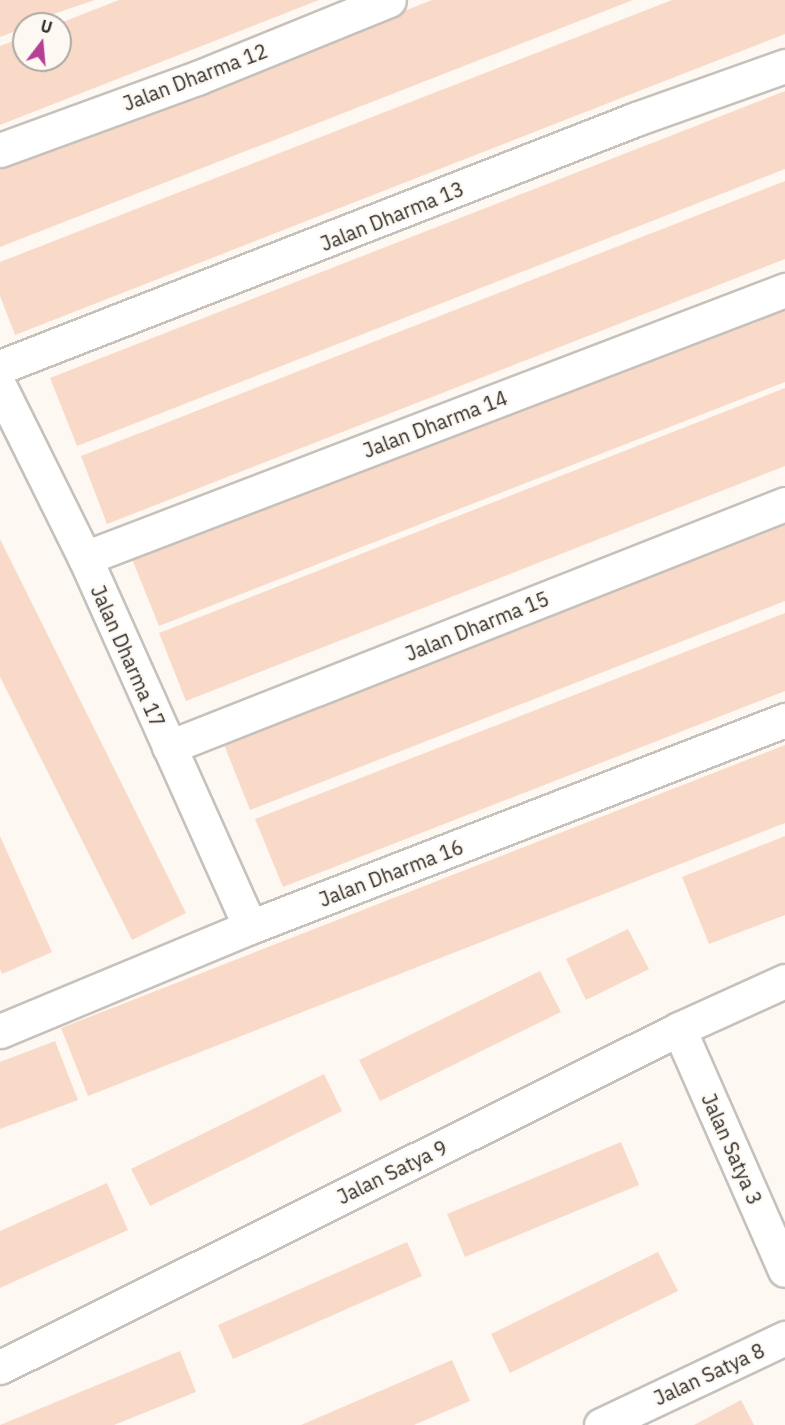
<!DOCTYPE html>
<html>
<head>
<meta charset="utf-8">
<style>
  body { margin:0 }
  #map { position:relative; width:785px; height:1425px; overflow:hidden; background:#fef8f2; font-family:"IBM Plex Sans",sans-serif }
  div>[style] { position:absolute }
  .building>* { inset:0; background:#f9dac9 }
  .roads { filter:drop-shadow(2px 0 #c6c1bb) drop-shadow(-2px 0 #c6c1bb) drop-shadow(0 2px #c6c1bb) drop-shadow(0 -2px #c6c1bb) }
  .street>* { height:33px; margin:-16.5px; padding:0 16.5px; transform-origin:16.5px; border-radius:16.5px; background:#fff }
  span { translate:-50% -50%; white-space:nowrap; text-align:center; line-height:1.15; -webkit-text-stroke:4.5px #fef8f2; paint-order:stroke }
  .street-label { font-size:20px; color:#32302d }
  .north { position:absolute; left:12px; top:12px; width:60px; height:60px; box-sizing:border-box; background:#fef8f2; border:2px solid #aca8a3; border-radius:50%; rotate:16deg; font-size:16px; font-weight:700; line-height:24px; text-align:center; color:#32302d }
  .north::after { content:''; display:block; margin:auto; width:21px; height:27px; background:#b53f95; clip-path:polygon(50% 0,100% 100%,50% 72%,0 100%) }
</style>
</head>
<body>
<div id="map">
  <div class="building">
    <div style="clip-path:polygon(0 0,95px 0,24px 24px,24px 28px,0 37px)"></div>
    <div style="clip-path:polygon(119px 0,319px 0,0 125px,0 46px,24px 37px,24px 60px,60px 60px,60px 23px)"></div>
    <div style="clip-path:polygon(432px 0,633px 0,0 247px,0 169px)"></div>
    <div style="clip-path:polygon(672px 0,785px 0,785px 34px,15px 335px,0 296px,0 262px)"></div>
    <div style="clip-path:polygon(785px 91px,785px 169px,77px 446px,50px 378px)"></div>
    <div style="clip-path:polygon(785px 181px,785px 259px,107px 524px,81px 456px)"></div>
    <div style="clip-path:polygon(785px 303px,785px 382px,159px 626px,132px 559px)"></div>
    <div style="clip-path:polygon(785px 388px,785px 466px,186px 701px,159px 633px)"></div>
    <div style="clip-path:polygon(785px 523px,785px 601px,250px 810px,223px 742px)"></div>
    <div style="clip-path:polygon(0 539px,186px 913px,132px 940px,0 677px)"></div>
    <div style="clip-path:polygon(785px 613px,785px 691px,283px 887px,255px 819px)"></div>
    <div style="clip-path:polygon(785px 745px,785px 823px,88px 1096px,61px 1028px)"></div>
    <div style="clip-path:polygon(0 836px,52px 952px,2px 974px,0 969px)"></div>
    <div style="clip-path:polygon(785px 836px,785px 915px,709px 944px,682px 877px)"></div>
    <div style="clip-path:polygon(628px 929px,649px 969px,586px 1000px,566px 959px)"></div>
    <div style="clip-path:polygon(540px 971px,561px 1012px,380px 1101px,359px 1060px)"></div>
    <div style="clip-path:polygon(55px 1041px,78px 1100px,0 1129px,0 1062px)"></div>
    <div style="clip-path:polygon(324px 1074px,342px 1111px,150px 1206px,131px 1169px)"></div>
    <div style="clip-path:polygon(621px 1142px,639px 1185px,465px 1257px,447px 1214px)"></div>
    <div style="clip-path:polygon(107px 1183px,128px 1230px,0 1288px,0 1231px)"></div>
    <div style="clip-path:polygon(407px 1242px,422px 1276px,233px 1359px,218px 1325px)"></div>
    <div style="clip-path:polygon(658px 1252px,678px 1291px,510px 1373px,491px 1334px)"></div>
    <div style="clip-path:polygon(180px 1351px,196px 1392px,114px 1425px,0 1425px)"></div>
    <div style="clip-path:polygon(452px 1360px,470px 1401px,414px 1425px,301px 1425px)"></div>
    <div style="clip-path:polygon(741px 1400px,754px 1425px,694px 1425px)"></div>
  </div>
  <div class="roads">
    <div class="street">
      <div style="left:0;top:150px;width:210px;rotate:-20.1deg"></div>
      <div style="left:197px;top:78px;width:207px;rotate:-22.1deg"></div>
      <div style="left:0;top:367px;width:683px;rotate:-21.3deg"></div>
      <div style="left:636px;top:119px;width:158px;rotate:-19.6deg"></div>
      <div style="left:0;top:387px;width:191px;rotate:63.6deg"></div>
      <div style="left:85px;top:558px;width:404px;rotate:65.9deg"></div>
      <div style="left:85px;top:558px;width:750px;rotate:-20.95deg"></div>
      <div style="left:169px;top:747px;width:662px;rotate:-21.53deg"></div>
      <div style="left:679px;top:1029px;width:263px;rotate:66.3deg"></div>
      <div style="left:0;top:1031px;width:271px;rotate:-22.6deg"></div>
      <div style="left:250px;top:927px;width:574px;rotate:-21.15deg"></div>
      <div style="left:0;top:1367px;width:758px;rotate:-26.46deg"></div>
      <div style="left:679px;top:1029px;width:116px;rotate:-24.4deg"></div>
      <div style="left:601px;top:1425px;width:204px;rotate:-25.3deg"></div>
    </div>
  </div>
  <div class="street-label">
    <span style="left:195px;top:77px;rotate:-21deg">Jalan Dharma 12</span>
    <span style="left:392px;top:216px;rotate:-22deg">Jalan Dharma 13</span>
    <span style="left:435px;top:424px;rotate:-21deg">Jalan Dharma 14</span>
    <span style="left:477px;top:626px;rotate:-22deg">Jalan Dharma 15</span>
    <span style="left:128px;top:656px;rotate:66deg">Jalan Dharma 17</span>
    <span style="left:391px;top:873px;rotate:-21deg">Jalan Dharma 16</span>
    <span style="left:732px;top:1149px;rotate:66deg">Jalan Satya 3</span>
    <span style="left:392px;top:1172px;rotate:-26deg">Jalan Satya 9</span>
    <span style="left:709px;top:1374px;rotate:-25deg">Jalan Satya 8</span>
  </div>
  <div class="north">U</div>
</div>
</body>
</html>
